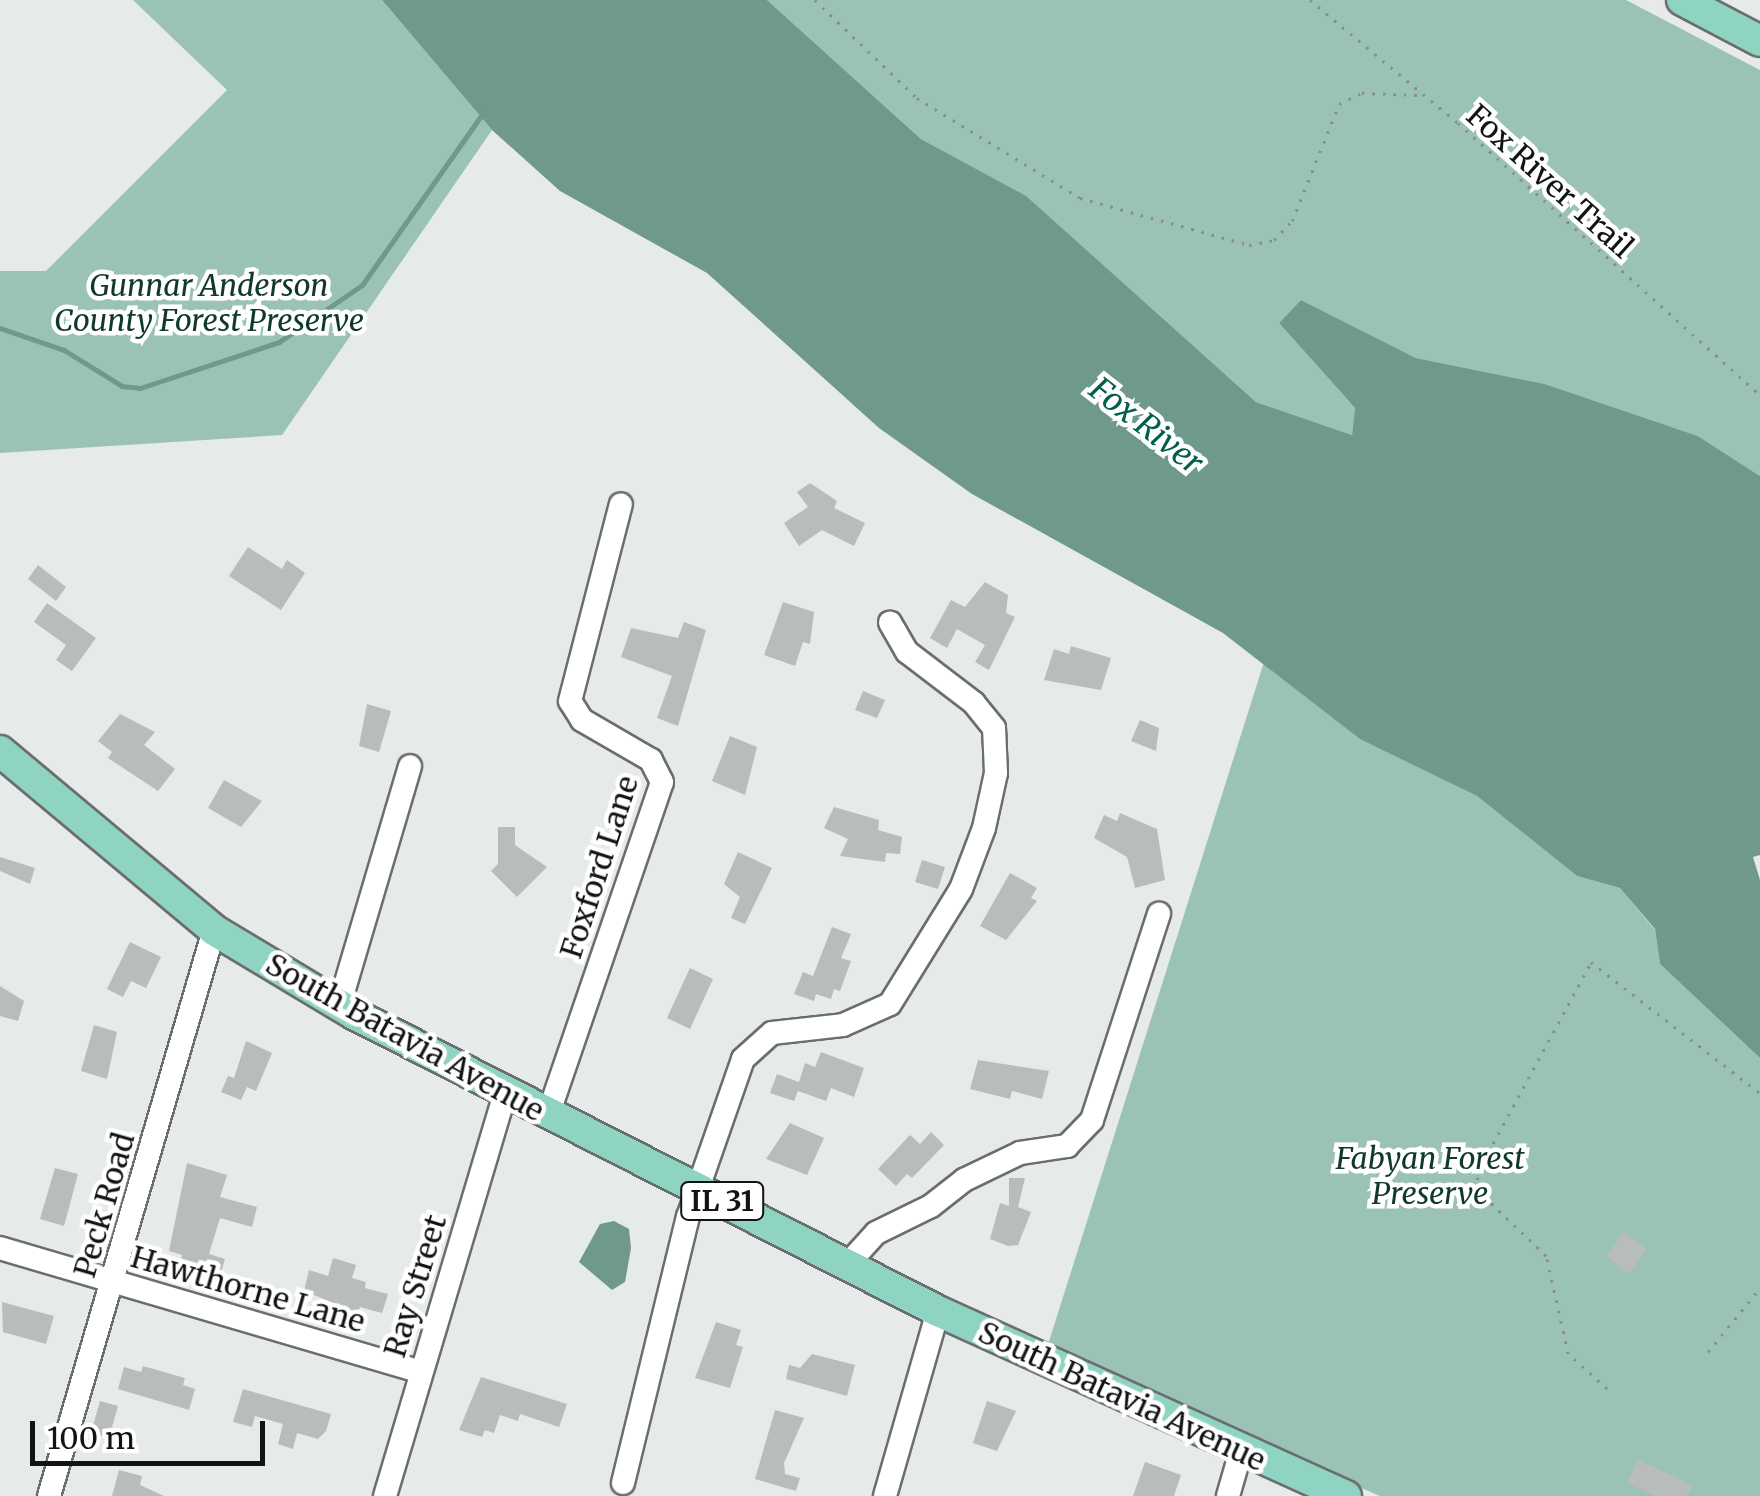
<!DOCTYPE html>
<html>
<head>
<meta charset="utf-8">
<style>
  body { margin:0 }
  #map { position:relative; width:1760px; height:1496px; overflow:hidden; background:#e6eae9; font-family:Merriweather,serif }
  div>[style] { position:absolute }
  .green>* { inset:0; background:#9ac3b5 }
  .water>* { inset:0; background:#6e998b }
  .stream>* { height:5px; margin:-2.5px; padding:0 2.5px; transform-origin:2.5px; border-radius:2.5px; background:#6e998b }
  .building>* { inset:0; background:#b8bdbb }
  .path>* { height:2.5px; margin-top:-1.25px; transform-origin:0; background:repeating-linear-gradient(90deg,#8a8d8c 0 2.5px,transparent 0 10.5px) }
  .roads { filter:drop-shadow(2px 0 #6a6e6d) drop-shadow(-2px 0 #6a6e6d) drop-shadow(0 2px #6a6e6d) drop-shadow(0 -2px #6a6e6d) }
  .minor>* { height:22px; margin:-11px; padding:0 11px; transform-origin:11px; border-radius:11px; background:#fff }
  .major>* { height:30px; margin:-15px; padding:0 15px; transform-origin:15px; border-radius:15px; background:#8fd4c2 }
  span { translate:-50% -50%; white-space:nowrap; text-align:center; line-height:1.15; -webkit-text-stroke:9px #fff; paint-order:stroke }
  .shield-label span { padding:2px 8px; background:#fff; border:2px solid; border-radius:8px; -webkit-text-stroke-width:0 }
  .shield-label { font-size:28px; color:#121413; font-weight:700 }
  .street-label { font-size:30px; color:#121413 }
  .park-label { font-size:30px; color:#10382e; font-style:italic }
  .water-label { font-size:32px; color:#035e4b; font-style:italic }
  .scale { position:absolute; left:30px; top:1421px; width:235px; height:45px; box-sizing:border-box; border:5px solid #121413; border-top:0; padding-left:12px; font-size:30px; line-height:35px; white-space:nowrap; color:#121413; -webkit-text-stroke:8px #fff; paint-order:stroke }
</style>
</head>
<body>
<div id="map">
  <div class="green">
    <div style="clip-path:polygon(133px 0,382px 0,492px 130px,282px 435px,0 453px,0 271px,46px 271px,227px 90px)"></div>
    <div style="clip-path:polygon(767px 0,1626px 0,1760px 70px,1760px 476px,1698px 436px,1545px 384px,1416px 358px,1301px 300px,1279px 323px,1355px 408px,1352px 435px,1256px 402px,1026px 197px,921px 139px)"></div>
    <div style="clip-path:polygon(1264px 662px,1360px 738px,1477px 796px,1577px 876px,1620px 888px,1655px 930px,1660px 964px,1760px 1058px,1760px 1496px,1380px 1496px,1045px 1354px)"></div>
  </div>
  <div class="water">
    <div style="clip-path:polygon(382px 0,767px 0,921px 139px,1026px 196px,1256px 402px,1352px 435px,1355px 408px,1279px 323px,1301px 300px,1416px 358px,1545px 384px,1698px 436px,1760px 476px,1760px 855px,1753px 857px,1760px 880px,1760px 1058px,1660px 964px,1655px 929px,1620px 888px,1577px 876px,1477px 796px,1360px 739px,1223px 633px,972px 494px,879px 428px,707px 273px,560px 191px,492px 130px)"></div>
    <div style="clip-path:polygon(614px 1221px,629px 1229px,631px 1248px,625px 1282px,612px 1290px,579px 1262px,600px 1224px)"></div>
  </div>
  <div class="stream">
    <div style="left:0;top:328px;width:68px;rotate:19deg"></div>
    <div style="left:64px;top:350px;width:68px;rotate:31.8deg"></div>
    <div style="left:122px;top:386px;width:18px;rotate:6deg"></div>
    <div style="left:140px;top:388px;width:146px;rotate:-18.3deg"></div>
    <div style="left:279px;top:342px;width:101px;rotate:-34.5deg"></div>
    <div style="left:362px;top:285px;width:210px;rotate:-54.9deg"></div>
  </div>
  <div class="building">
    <div style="clip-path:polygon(810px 483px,837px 501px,834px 508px,865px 523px,854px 546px,822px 530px,799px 546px,784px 523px,808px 507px,797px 492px)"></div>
    <div style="clip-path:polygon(248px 547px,282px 569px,287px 560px,305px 573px,281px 610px,229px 576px)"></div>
    <div style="clip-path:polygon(38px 565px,66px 587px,56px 601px,28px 579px)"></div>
    <div style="clip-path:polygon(985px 582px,1008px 595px,1006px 613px,1015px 617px,989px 670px,975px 662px,985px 645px,957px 629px,947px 648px,930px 638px,951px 600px,965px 607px)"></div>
    <div style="clip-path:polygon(783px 602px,814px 612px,810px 644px,803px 642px,795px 666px,764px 655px)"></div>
    <div style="clip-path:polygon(47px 603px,96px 638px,72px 671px,56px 660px,66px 645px,34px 622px)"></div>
    <div style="clip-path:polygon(684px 622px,706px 630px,678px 726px,657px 718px,672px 676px,621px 657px,631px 628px,678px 638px)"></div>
    <div style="clip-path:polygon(1071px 646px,1111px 658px,1101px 690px,1044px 680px,1054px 649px,1069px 654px)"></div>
    <div style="clip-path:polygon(863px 691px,885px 700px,877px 718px,855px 710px)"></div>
    <div style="clip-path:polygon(367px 704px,391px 711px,379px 752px,359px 746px)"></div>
    <div style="clip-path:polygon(120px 714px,155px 732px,144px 745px,175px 769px,158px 791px,108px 758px,112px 752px,98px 741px)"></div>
    <div style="clip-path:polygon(1140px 720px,1159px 728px,1156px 751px,1131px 741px)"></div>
    <div style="clip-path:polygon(730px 736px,757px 747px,745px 795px,712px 781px)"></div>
    <div style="clip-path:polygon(224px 780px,262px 801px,241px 827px,208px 808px)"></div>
    <div style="clip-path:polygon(834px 807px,879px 820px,878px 830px,902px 837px,900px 854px,886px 853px,885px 862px,840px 856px,848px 839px,824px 828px)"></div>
    <div style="clip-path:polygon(1120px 813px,1157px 829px,1165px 880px,1135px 888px,1127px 857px,1094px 838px,1104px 815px,1117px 821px)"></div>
    <div style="clip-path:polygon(498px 827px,515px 827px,515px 845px,547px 867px,517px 897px,491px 871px,498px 864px)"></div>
    <div style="clip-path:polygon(738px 852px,772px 868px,745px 924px,731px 918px,740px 897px,724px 884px)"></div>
    <div style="clip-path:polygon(0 857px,35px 868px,30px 884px,0 871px)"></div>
    <div style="clip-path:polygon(922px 860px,945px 867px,938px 889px,915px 882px)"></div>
    <div style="clip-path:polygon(1010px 873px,1037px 888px,1031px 898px,1037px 901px,1006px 940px,980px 926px)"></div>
    <div style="clip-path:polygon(832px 927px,851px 934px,841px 958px,851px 961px,840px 991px,834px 989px,831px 999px,816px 994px,814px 1001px,794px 994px,803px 972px,813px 976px)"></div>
    <div style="clip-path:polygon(130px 942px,161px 957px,146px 988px,131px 981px,123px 997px,107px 989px)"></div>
    <div style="clip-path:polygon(690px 968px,713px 979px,690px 1029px,667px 1018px)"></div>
    <div style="clip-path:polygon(0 986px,24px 1001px,18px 1021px,0 1016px)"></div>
    <div style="clip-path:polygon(94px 1025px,117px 1032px,107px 1079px,81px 1071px)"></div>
    <div style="clip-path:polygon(246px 1041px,272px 1053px,256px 1091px,247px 1087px,241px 1100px,221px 1092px,228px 1076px,234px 1078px)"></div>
    <div style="clip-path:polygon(821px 1052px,864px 1068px,854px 1097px,831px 1088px,826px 1101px,798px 1091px,794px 1101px,770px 1093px,777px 1074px,799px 1082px,805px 1063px,815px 1067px)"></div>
    <div style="clip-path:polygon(978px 1060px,1049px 1071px,1042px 1099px,1012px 1091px,1010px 1099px,970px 1089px)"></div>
    <div style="clip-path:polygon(790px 1123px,824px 1138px,807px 1175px,766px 1159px)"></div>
    <div style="clip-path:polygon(931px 1132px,944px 1145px,912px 1178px,907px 1174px,896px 1186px,878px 1169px,910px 1135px,920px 1144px)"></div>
    <div style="clip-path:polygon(187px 1163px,227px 1175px,220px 1197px,257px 1207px,252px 1227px,220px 1218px,209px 1254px,225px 1259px,220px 1276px,180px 1264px,182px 1255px,169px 1251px)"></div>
    <div style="clip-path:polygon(55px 1168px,78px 1174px,64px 1226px,40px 1219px)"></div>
    <div style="clip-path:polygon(1009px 1178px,1025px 1178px,1018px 1207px,1031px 1212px,1018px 1245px,1008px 1246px,990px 1239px,1000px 1203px,1009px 1206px)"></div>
    <div style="clip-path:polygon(1624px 1232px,1647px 1249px,1629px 1274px,1606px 1256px)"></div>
    <div style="clip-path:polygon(333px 1258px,356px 1265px,352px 1278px,366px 1282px,365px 1288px,388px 1294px,382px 1313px,360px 1307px,358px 1313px,304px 1291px,309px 1270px,328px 1276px)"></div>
    <div style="clip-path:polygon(2px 1302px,54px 1316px,46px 1344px,3px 1332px)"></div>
    <div style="clip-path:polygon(716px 1322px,741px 1330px,736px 1345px,743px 1347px,730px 1388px,695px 1378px)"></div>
    <div style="clip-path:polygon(812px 1354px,855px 1365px,847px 1396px,786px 1379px,789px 1365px,800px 1368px)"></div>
    <div style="clip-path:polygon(143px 1366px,185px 1378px,183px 1385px,195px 1389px,189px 1410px,118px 1389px,124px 1367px,141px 1372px)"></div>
    <div style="clip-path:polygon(481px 1377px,567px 1404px,559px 1427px,520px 1414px,518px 1421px,500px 1415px,494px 1433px,485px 1430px,482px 1437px,459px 1430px)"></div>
    <div style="clip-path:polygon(243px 1389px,331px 1414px,326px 1431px,318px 1439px,297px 1433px,293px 1449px,278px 1444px,283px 1424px,255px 1416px,252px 1427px,233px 1422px)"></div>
    <div style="clip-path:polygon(100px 1401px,118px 1406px,109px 1438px,91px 1433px)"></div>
    <div style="clip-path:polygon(987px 1401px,1016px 1411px,997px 1451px,973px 1443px)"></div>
    <div style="clip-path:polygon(775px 1410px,804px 1418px,784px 1463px,785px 1474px,800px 1478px,796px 1491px,755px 1479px)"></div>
    <div style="clip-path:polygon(1638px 1460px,1693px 1485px,1687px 1496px,1656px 1496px,1627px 1483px)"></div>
    <div style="clip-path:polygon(1145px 1462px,1181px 1475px,1174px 1496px,1133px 1496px)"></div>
    <div style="clip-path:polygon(119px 1470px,142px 1476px,140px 1485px,164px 1496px,112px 1496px)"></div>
  </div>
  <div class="path">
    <div style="left:815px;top:0;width:141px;rotate:43.9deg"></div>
    <div style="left:917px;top:98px;width:191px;rotate:31.5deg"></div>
    <div style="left:1080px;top:198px;width:175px;rotate:15.5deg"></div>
    <div style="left:1249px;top:245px;width:25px;rotate:-11deg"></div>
    <div style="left:1274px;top:240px;width:26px;rotate:-47deg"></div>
    <div style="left:1292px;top:221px;width:126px;rotate:-68.1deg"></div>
    <div style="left:1339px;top:104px;width:25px;rotate:-26deg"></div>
    <div style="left:1362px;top:93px;width:56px;rotate:2deg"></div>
    <div style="left:1310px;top:0;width:192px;rotate:39.7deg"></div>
    <div style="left:1458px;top:123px;width:406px;rotate:42deg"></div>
    <div style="left:1708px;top:1352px;width:82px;rotate:-50.9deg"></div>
    <div style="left:1607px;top:1389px;width:52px;rotate:-138.1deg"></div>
    <div style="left:1568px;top:1354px;width:100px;rotate:-102.7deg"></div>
    <div style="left:1546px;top:1256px;width:87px;rotate:-136.4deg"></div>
    <div style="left:1483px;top:1196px;width:17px;rotate:-111deg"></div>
    <div style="left:1477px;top:1180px;width:19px;rotate:-72deg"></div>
    <div style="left:1483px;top:1162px;width:227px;rotate:-61.6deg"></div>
    <div style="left:1591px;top:962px;width:214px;rotate:37.8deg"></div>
  </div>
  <div class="roads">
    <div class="minor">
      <div style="left:339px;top:1006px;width:250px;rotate:-73.5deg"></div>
      <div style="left:548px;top:1115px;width:352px;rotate:-71.1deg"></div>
      <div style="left:662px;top:782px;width:25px;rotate:-117deg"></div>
      <div style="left:651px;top:760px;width:80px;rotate:-149.9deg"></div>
      <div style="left:582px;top:720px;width:22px;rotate:-122deg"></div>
      <div style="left:570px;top:701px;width:203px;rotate:-75.5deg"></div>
      <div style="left:0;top:1248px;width:439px;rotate:16.4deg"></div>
      <div style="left:847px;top:1265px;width:43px;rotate:-47.8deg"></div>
      <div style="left:876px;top:1233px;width:61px;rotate:-26.1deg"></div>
      <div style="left:931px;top:1206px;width:42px;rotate:-38.2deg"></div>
      <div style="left:964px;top:1180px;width:62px;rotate:-25.7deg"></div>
      <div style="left:1020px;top:1153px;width:48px;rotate:-8.5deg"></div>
      <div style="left:1067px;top:1146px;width:36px;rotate:-46deg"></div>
      <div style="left:1092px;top:1120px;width:217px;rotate:-72deg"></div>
      <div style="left:623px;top:1483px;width:274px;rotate:-76.3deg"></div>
      <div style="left:688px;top:1217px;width:167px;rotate:-70.8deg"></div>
      <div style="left:743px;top:1059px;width:39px;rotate:-42deg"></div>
      <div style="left:772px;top:1033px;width:71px;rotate:-6.4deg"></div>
      <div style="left:843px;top:1025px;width:51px;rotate:-24.1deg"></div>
      <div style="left:890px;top:1004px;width:135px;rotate:-58.3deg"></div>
      <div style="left:961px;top:889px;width:65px;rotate:-69.3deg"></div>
      <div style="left:984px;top:828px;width:56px;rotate:-77.7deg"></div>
      <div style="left:996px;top:773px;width:45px;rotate:-92.5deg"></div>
      <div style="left:994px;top:728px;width:32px;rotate:-129deg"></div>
      <div style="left:974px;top:703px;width:84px;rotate:-142.7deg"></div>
      <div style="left:907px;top:652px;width:34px;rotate:-120deg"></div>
      <div style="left:49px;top:1496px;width:590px;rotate:-73.75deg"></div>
      <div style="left:385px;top:1496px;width:420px;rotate:-73.4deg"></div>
      <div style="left:885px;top:1496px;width:192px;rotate:-74deg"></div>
      <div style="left:1228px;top:1496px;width:47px;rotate:-73.9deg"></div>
    </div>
    <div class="major">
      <div style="left:1682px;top:0;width:88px;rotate:27.7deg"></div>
      <div style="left:0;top:751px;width:279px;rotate:39.9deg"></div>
      <div style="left:214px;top:930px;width:163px;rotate:31deg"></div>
      <div style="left:354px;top:1014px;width:655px;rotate:26.96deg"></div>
      <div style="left:938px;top:1311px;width:448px;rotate:24.4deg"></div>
    </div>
  </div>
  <div class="shield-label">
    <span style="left:722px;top:1201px">IL 31</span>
  </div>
  <div class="street-label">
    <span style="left:1550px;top:181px;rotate:42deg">Fox River Trail</span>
    <span style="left:599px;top:867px;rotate:-72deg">Foxford Lane</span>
    <span style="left:405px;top:1037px;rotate:29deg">South Batavia Avenue</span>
    <span style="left:104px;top:1205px;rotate:-74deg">Peck Road</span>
    <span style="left:415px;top:1286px;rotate:-73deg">Ray Street</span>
    <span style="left:248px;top:1289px;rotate:16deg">Hawthorne Lane</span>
    <span style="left:1122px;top:1396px;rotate:25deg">South Batavia Avenue</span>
  </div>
  <div class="park-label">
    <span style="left:209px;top:302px">Gunnar Anderson<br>County Forest Preserve</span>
    <span style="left:1430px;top:1175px">Fabyan Forest<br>Preserve</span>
  </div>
  <div class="water-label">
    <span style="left:1146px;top:426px;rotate:38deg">Fox River</span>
  </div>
  <div class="scale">100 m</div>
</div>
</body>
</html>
